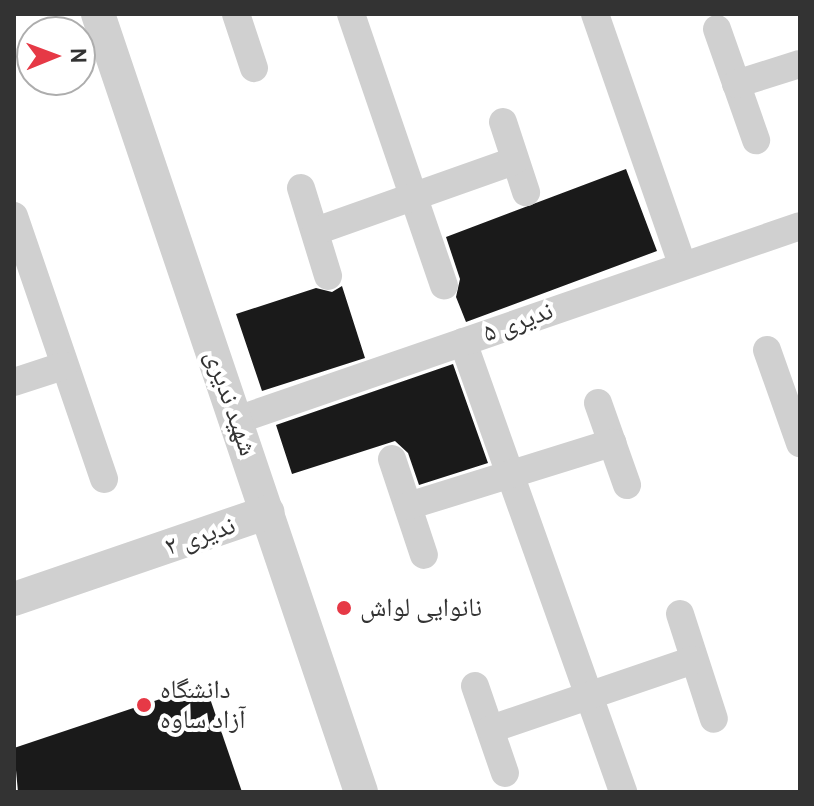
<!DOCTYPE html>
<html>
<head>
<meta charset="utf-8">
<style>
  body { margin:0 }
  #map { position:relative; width:814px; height:806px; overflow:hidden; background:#fff; font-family:Cabin,"Noto Naskh Arabic",sans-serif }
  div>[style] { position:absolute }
  .building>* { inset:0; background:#1a1a1a }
  .minor>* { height:28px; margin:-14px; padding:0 14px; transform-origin:14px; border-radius:14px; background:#d0d0d0 }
  .tertiary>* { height:34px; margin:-17px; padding:0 17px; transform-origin:17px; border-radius:17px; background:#d0d0d0 }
  .dots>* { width:22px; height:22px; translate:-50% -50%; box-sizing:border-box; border:4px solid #fff; border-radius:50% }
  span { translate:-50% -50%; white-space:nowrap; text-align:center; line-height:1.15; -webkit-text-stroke:8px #fff; paint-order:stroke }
  .street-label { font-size:26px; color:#333 }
  .poi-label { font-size:26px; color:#333 }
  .left { translate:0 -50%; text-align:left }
  .frame { position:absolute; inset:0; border:16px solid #333; pointer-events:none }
  .north { position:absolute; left:16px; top:16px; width:80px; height:80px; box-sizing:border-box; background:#fff; border:2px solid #adadad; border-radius:50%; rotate:89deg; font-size:22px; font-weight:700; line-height:32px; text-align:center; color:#333 }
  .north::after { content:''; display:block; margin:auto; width:28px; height:36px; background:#e63946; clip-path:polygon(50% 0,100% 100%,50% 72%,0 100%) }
</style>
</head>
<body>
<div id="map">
  <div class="building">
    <div style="clip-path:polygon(626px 169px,657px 251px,466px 322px,456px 297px,460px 279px,446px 237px)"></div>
    <div style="clip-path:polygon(342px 286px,365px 358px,262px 391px,236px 314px,316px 288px,332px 292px)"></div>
    <div style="clip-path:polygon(453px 364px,488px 463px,419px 485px,408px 453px,395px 441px,292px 474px,276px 425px)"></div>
    <div style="clip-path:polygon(205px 684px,242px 792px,18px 792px,14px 748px)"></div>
  </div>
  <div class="minor">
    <div style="left:236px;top:14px;width:57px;rotate:71.6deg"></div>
    <div style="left:351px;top:14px;width:287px;rotate:71.1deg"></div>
    <div style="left:595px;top:14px;width:265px;rotate:70.8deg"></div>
    <div style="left:717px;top:29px;width:118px;rotate:70.6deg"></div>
    <div style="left:736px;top:84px;width:67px;rotate:-17.4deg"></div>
    <div style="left:503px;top:122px;width:74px;rotate:71.8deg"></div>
    <div style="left:301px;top:188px;width:92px;rotate:72.9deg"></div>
    <div style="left:14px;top:216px;width:278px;rotate:71.1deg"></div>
    <div style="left:316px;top:231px;width:210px;rotate:-19.5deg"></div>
    <div style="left:463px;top:342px;width:478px;rotate:70.4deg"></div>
    <div style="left:767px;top:350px;width:99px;rotate:70.5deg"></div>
    <div style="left:14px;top:382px;width:52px;rotate:-18.1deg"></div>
    <div style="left:598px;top:403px;width:87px;rotate:70.5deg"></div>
    <div style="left:237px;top:420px;width:595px;rotate:-19.01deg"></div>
    <div style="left:392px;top:459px;width:101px;rotate:71.6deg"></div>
    <div style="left:408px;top:506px;width:214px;rotate:-17.2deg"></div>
    <div style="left:680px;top:614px;width:110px;rotate:72.1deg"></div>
    <div style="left:475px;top:686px;width:92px;rotate:71deg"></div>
    <div style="left:491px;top:729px;width:214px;rotate:-18.8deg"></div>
  </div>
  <div class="tertiary">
    <div style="left:98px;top:14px;width:821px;rotate:71.32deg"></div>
    <div style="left:14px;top:599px;width:268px;rotate:-18.9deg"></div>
  </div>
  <div class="dots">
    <div style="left:344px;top:608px;background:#e63946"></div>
    <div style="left:144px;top:705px;background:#e63946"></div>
  </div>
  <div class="street-label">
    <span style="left:518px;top:322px;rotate:-20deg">ندیری ۵</span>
    <span style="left:231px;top:403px;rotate:71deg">شهید ندیری</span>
    <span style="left:200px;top:536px;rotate:-19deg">ندیری ۲</span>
  </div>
  <div class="poi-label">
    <span class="left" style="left:360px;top:608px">نانوایی لواش</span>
    <span class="left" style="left:160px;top:705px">دانشگاه<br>آزاد ساوه</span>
  </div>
  <div class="frame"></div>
  <div class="north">N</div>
</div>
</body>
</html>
